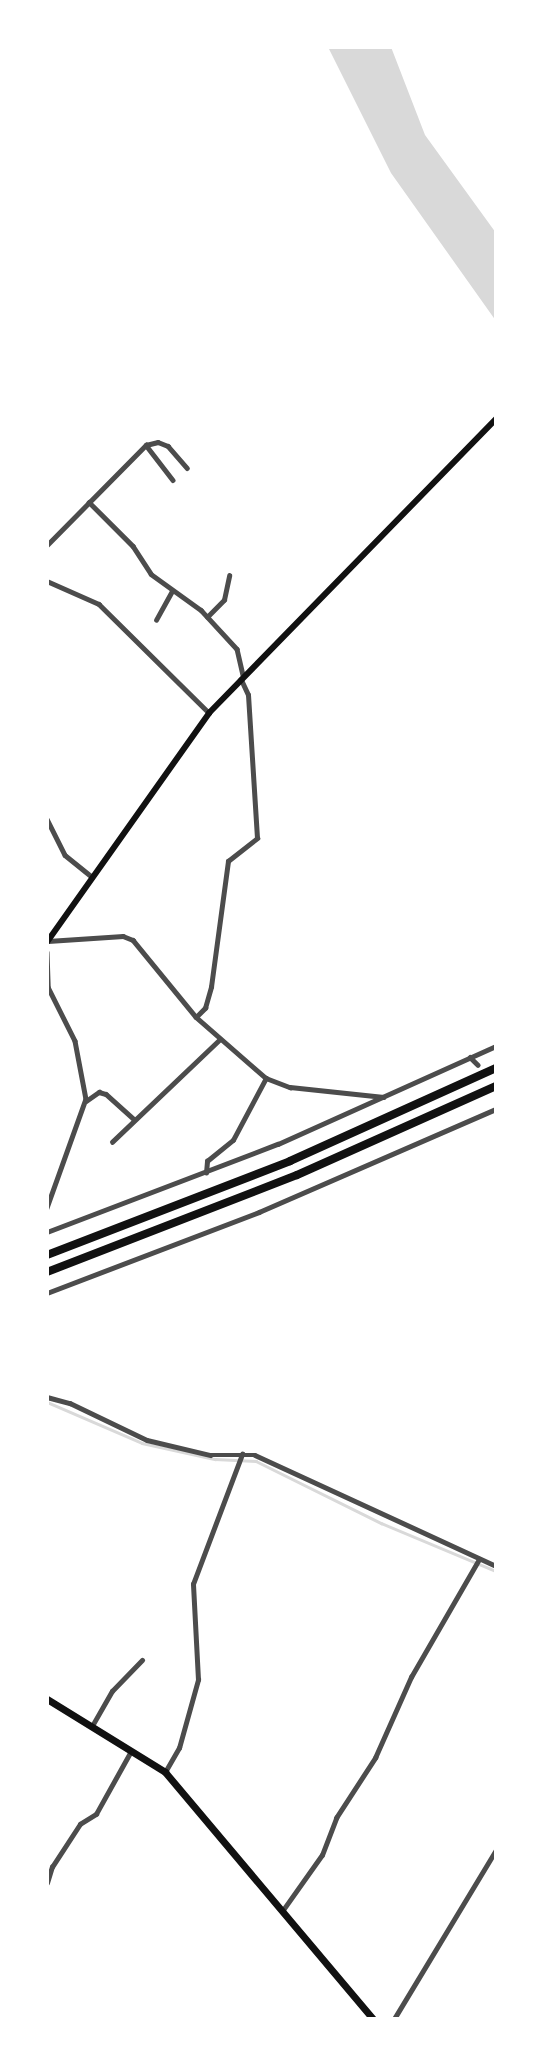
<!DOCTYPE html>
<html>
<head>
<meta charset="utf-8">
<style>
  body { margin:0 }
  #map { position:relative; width:543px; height:2066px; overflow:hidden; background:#fff; font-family:"Exo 2",sans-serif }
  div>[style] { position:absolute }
  .water>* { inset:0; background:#d9d9d9 }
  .stream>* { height:2.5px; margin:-1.25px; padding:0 1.25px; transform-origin:1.25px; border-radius:1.25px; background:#d9d9d9 }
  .minor>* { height:4.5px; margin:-2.25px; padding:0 2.25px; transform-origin:2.25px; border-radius:2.25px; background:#4c4c4c }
  .secondary>* { height:6px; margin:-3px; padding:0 3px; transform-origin:3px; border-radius:3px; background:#111 }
  .trunk>* { height:7px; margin:-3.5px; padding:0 3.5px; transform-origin:3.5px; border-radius:3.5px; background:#111 }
  .motorway>* { height:8px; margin:-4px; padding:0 4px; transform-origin:4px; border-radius:4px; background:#111 }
  span { translate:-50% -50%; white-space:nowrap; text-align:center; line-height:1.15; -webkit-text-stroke:7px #fff; paint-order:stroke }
  .frame { position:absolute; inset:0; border:49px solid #fff; pointer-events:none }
</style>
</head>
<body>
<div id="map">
  <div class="water">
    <div style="clip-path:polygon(328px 47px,391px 47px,425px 135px,496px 233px,496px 321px,391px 173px)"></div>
  </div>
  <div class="stream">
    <div style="left:47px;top:1402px;width:103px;rotate:23.3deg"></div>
    <div style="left:142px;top:1443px;width:75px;rotate:12.4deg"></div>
    <div style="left:215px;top:1459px;width:41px;rotate:2.8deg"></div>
    <div style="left:256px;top:1461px;width:140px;rotate:26.4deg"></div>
    <div style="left:381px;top:1523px;width:125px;rotate:22.7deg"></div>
  </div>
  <div class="minor">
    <div style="left:146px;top:445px;width:44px;rotate:52.4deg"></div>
    <div style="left:89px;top:502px;width:62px;rotate:45deg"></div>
    <div style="left:133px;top:546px;width:33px;rotate:57deg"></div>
    <div style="left:151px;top:574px;width:62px;rotate:35.8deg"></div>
    <div style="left:201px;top:610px;width:53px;rotate:47.3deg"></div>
    <div style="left:237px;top:649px;width:28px;rotate:77deg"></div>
    <div style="left:47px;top:545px;width:141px;rotate:-45.3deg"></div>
    <div style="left:146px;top:445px;width:12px;rotate:-14deg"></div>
    <div style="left:158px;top:442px;width:11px;rotate:22deg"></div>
    <div style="left:168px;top:446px;width:29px;rotate:49deg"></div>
    <div style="left:47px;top:581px;width:57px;rotate:23.9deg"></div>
    <div style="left:99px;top:604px;width:155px;rotate:44.7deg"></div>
    <div style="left:207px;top:617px;width:24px;rotate:-45deg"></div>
    <div style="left:224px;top:600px;width:25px;rotate:-78deg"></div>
    <div style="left:156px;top:620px;width:33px;rotate:-61deg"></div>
    <div style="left:47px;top:819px;width:40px;rotate:63.4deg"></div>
    <div style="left:65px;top:855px;width:35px;rotate:39deg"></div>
    <div style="left:48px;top:941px;width:75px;rotate:-3.8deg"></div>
    <div style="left:123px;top:936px;width:11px;rotate:22deg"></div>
    <div style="left:133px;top:940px;width:99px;rotate:50.7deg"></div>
    <div style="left:196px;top:1017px;width:93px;rotate:41.1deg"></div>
    <div style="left:266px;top:1078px;width:26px;rotate:21deg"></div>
    <div style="left:290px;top:1087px;width:94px;rotate:6.1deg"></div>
    <div style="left:47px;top:952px;width:35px;rotate:88deg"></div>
    <div style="left:48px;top:987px;width:60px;rotate:63.4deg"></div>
    <div style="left:75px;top:1041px;width:59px;rotate:79.3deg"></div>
    <div style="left:86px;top:1099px;width:116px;rotate:109.7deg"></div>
    <div style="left:196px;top:1017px;width:13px;rotate:-45deg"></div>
    <div style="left:205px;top:1008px;width:22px;rotate:-74deg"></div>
    <div style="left:211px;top:987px;width:127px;rotate:-82.3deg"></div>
    <div style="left:228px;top:861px;width:37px;rotate:-38deg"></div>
    <div style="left:257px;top:838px;width:143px;rotate:-93.6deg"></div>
    <div style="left:248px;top:695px;width:17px;rotate:-115deg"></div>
    <div style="left:470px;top:1057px;width:11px;rotate:45deg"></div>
    <div style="left:86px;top:1101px;width:16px;rotate:-35deg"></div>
    <div style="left:99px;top:1092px;width:7px;rotate:16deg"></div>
    <div style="left:106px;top:1094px;width:38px;rotate:42deg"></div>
    <div style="left:112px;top:1142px;width:148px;rotate:-43.6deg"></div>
    <div style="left:206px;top:1173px;width:12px;rotate:-85deg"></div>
    <div style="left:207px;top:1161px;width:33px;rotate:-39deg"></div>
    <div style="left:233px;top:1140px;width:70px;rotate:-62deg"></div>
    <div style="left:47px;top:1232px;width:247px;rotate:-20.9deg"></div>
    <div style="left:278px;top:1144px;width:239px;rotate:-24.2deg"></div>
    <div style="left:47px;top:1293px;width:227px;rotate:-20.9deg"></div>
    <div style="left:259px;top:1212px;width:258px;rotate:-23.5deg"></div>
    <div style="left:47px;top:1397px;width:24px;rotate:15deg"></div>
    <div style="left:70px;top:1403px;width:85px;rotate:25.7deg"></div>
    <div style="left:147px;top:1440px;width:65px;rotate:13.4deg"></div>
    <div style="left:210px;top:1455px;width:45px"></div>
    <div style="left:255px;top:1455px;width:265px;rotate:24.7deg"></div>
    <div style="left:92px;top:1726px;width:40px;rotate:-60.3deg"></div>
    <div style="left:112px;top:1691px;width:43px;rotate:-45.9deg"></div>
    <div style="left:165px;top:1772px;width:28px;rotate:-60deg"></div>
    <div style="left:179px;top:1748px;width:71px;rotate:-74.4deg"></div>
    <div style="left:198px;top:1680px;width:96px;rotate:-93deg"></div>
    <div style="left:193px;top:1584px;width:139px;rotate:-69.3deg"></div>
    <div style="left:47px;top:1883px;width:17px;rotate:-73deg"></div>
    <div style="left:52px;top:1867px;width:51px;rotate:-56.9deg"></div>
    <div style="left:80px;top:1824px;width:19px;rotate:-32deg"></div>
    <div style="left:96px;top:1814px;width:72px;rotate:-60.9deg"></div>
    <div style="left:283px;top:1910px;width:67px;rotate:-54.7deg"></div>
    <div style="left:322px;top:1855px;width:40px;rotate:-69deg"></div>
    <div style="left:336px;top:1818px;width:72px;rotate:-57deg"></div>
    <div style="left:375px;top:1758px;width:89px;rotate:-66deg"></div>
    <div style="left:411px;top:1677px;width:136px;rotate:-60deg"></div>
    <div style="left:394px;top:2019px;width:197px;rotate:-58.9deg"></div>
  </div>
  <div class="secondary">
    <div style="left:47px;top:942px;width:281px;rotate:-54.7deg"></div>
    <div style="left:209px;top:713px;width:411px;rotate:-45.7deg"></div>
  </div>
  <div class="trunk">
    <div style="left:47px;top:1699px;width:139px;rotate:31.7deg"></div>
    <div style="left:165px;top:1772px;width:323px;rotate:49.9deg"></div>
  </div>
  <div class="motorway">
    <div style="left:47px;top:1255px;width:261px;rotate:-21.1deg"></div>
    <div style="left:290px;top:1161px;width:226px;rotate:-24.3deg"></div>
    <div style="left:47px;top:1272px;width:268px;rotate:-21.2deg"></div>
    <div style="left:297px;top:1175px;width:218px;rotate:-24.1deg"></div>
  </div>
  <div class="frame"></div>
</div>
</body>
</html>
